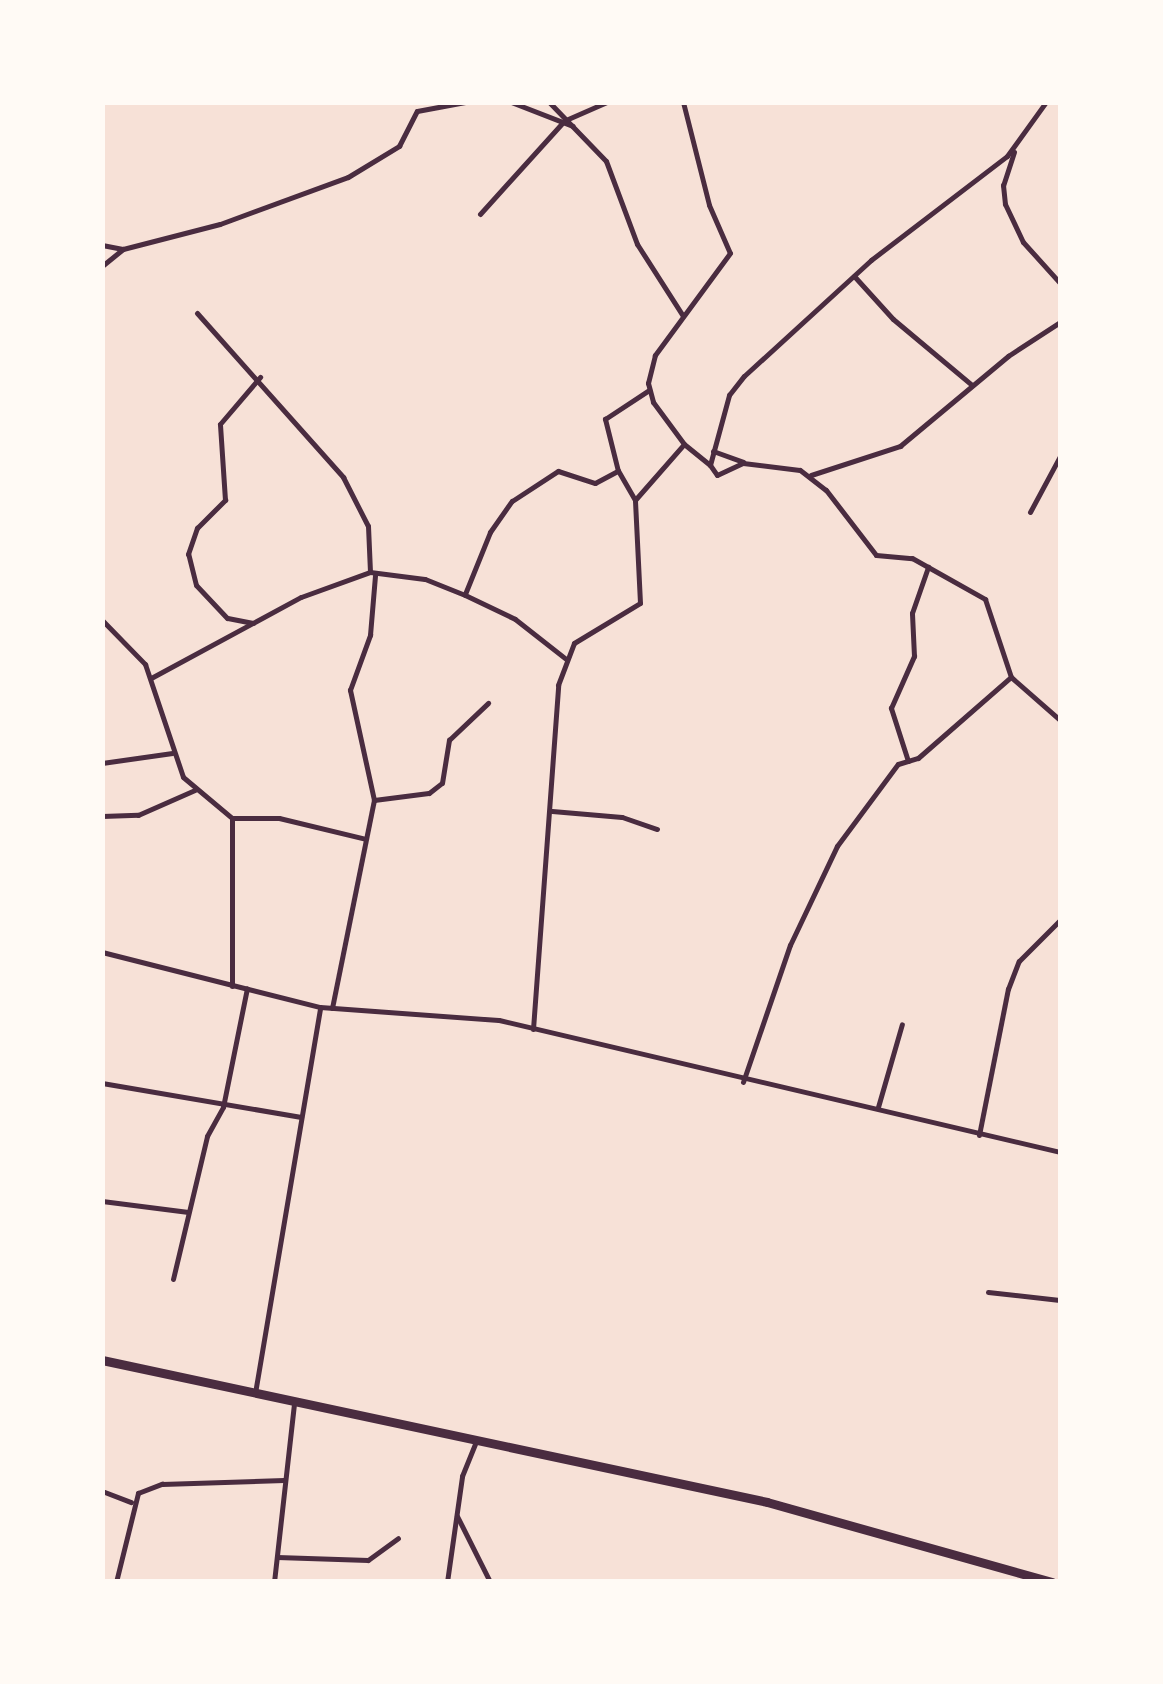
<!DOCTYPE html>
<html>
<head>
<meta charset="utf-8">
<style>
  body { margin:0 }
  #map { position:relative; width:1163px; height:1684px; overflow:hidden; background:#f7e1d7; font-family:"Work Sans",sans-serif }
  div>[style] { position:absolute }
  .minor>* { height:5px; margin:-2.5px; padding:0 2.5px; transform-origin:2.5px; border-radius:2.5px; background:#4a2c40 }
  .primary>* { height:9px; margin:-4.5px; padding:0 4.5px; transform-origin:4.5px; border-radius:4.5px; background:#4a2c40 }
  span { translate:-50% -50%; white-space:nowrap; text-align:center; line-height:1.15; -webkit-text-stroke:8px #fffaf5; paint-order:stroke }
  .frame { position:absolute; inset:0; border:105px solid #fffaf5; pointer-events:none }
</style>
</head>
<body>
<div id="map">
  <div class="minor">
    <div style="left:511px;top:102px;width:66px;rotate:21.2deg"></div>
    <div style="left:549px;top:102px;width:82px;rotate:46deg"></div>
    <div style="left:606px;top:161px;width:89px;rotate:69.5deg"></div>
    <div style="left:637px;top:244px;width:85px;rotate:57.4deg"></div>
    <div style="left:683px;top:102px;width:106px;rotate:75.8deg"></div>
    <div style="left:709px;top:205px;width:52px;rotate:66.4deg"></div>
    <div style="left:730px;top:253px;width:127px;rotate:126.3deg"></div>
    <div style="left:655px;top:355px;width:29px;rotate:104deg"></div>
    <div style="left:648px;top:383px;width:20px;rotate:75deg"></div>
    <div style="left:653px;top:402px;width:52px;rotate:53.6deg"></div>
    <div style="left:684px;top:444px;width:33px;rotate:39deg"></div>
    <div style="left:710px;top:465px;width:73px;rotate:-74.8deg"></div>
    <div style="left:729px;top:395px;width:24px;rotate:-52deg"></div>
    <div style="left:744px;top:376px;width:172px;rotate:-42.4deg"></div>
    <div style="left:871px;top:260px;width:171px;rotate:-37.4deg"></div>
    <div style="left:1007px;top:156px;width:67px;rotate:-54.2deg"></div>
    <div style="left:568px;top:119px;width:43px;rotate:-23.6deg"></div>
    <div style="left:1014px;top:152px;width:35px;rotate:108deg"></div>
    <div style="left:1003px;top:185px;width:19px;rotate:84deg"></div>
    <div style="left:1005px;top:204px;width:42px;rotate:64.7deg"></div>
    <div style="left:1023px;top:242px;width:55px;rotate:47.9deg"></div>
    <div style="left:480px;top:214px;width:124px;rotate:-47.9deg"></div>
    <div style="left:102px;top:245px;width:21px;rotate:11deg"></div>
    <div style="left:102px;top:266px;width:27px;rotate:-39deg"></div>
    <div style="left:123px;top:249px;width:100px;rotate:-14.5deg"></div>
    <div style="left:220px;top:224px;width:136px;rotate:-20.2deg"></div>
    <div style="left:348px;top:177px;width:60px;rotate:-31.3deg"></div>
    <div style="left:399px;top:146px;width:39px;rotate:-63deg"></div>
    <div style="left:417px;top:111px;width:49px;rotate:-10.6deg"></div>
    <div style="left:854px;top:276px;width:58px;rotate:47.8deg"></div>
    <div style="left:893px;top:319px;width:103px;rotate:39.9deg"></div>
    <div style="left:197px;top:313px;width:220px;rotate:48.3deg"></div>
    <div style="left:343px;top:477px;width:55px;rotate:63deg"></div>
    <div style="left:368px;top:526px;width:46px;rotate:87.5deg"></div>
    <div style="left:370px;top:572px;width:55px;rotate:7.3deg"></div>
    <div style="left:425px;top:579px;width:43px;rotate:21.8deg"></div>
    <div style="left:465px;top:595px;width:55px;rotate:25.6deg"></div>
    <div style="left:515px;top:619px;width:65px;rotate:38.1deg"></div>
    <div style="left:713px;top:451px;width:32px;rotate:20deg"></div>
    <div style="left:710px;top:465px;width:12px;rotate:55deg"></div>
    <div style="left:717px;top:475px;width:29px;rotate:-25deg"></div>
    <div style="left:743px;top:463px;width:57px;rotate:7deg"></div>
    <div style="left:800px;top:470px;width:33px;rotate:38deg"></div>
    <div style="left:826px;top:490px;width:82px;rotate:52.4deg"></div>
    <div style="left:876px;top:555px;width:36px;rotate:5deg"></div>
    <div style="left:912px;top:558px;width:84px;rotate:29.3deg"></div>
    <div style="left:985px;top:599px;width:82px;rotate:71.6deg"></div>
    <div style="left:1011px;top:677px;width:65px;rotate:41.3deg"></div>
    <div style="left:811px;top:475px;width:94px;rotate:-18deg"></div>
    <div style="left:900px;top:446px;width:141px;rotate:-39.8deg"></div>
    <div style="left:1008px;top:356px;width:62px;rotate:-33.2deg"></div>
    <div style="left:635px;top:500px;width:34px;rotate:-120deg"></div>
    <div style="left:618px;top:471px;width:54px;rotate:-104deg"></div>
    <div style="left:605px;top:419px;width:53px;rotate:-33.4deg"></div>
    <div style="left:1030px;top:512px;width:64px;rotate:-61.8deg"></div>
    <div style="left:465px;top:594px;width:67px;rotate:-68deg"></div>
    <div style="left:490px;top:532px;width:38px;rotate:-55deg"></div>
    <div style="left:512px;top:501px;width:55px;rotate:-33.1deg"></div>
    <div style="left:558px;top:471px;width:39px;rotate:18deg"></div>
    <div style="left:595px;top:483px;width:26px;rotate:-28deg"></div>
    <div style="left:102px;top:620px;width:62px;rotate:45.7deg"></div>
    <div style="left:145px;top:664px;width:119px;rotate:71.4deg"></div>
    <div style="left:183px;top:777px;width:64px;rotate:39.9deg"></div>
    <div style="left:232px;top:818px;width:168px;rotate:90deg"></div>
    <div style="left:253px;top:623px;width:26px;rotate:-169deg"></div>
    <div style="left:227px;top:618px;width:45px;rotate:-133.2deg"></div>
    <div style="left:196px;top:585px;width:32px;rotate:-104deg"></div>
    <div style="left:188px;top:554px;width:28px;rotate:-71deg"></div>
    <div style="left:197px;top:528px;width:40px;rotate:-45deg"></div>
    <div style="left:225px;top:500px;width:76px;rotate:-93.8deg"></div>
    <div style="left:220px;top:424px;width:62px;rotate:-49.6deg"></div>
    <div style="left:151px;top:678px;width:170px;rotate:-28.4deg"></div>
    <div style="left:301px;top:597px;width:73px;rotate:-19.9deg"></div>
    <div style="left:908px;top:761px;width:56px;rotate:-107.8deg"></div>
    <div style="left:891px;top:708px;width:57px;rotate:-66.1deg"></div>
    <div style="left:914px;top:656px;width:43px;rotate:-92.7deg"></div>
    <div style="left:912px;top:613px;width:49px;rotate:-70.8deg"></div>
    <div style="left:102px;top:763px;width:71px;rotate:-8.1deg"></div>
    <div style="left:374px;top:800px;width:55px;rotate:-7.3deg"></div>
    <div style="left:429px;top:793px;width:16px;rotate:-38deg"></div>
    <div style="left:442px;top:783px;width:44px;rotate:-80.8deg"></div>
    <div style="left:449px;top:740px;width:54px;rotate:-43.5deg"></div>
    <div style="left:552px;top:811px;width:70px;rotate:4.9deg"></div>
    <div style="left:622px;top:817px;width:37px;rotate:19deg"></div>
    <div style="left:102px;top:816px;width:36px;rotate:-2deg"></div>
    <div style="left:138px;top:815px;width:62px;rotate:-23.7deg"></div>
    <div style="left:232px;top:818px;width:47px"></div>
    <div style="left:279px;top:818px;width:89px;rotate:13.6deg"></div>
    <div style="left:102px;top:952px;width:225px;rotate:14.2deg"></div>
    <div style="left:320px;top:1007px;width:179px;rotate:4.2deg"></div>
    <div style="left:499px;top:1020px;width:576px;rotate:13.24deg"></div>
    <div style="left:332px;top:1008px;width:212px;rotate:-78.6deg"></div>
    <div style="left:374px;top:800px;width:113px;rotate:-102.3deg"></div>
    <div style="left:350px;top:690px;width:59px;rotate:-70deg"></div>
    <div style="left:370px;top:635px;width:60px;rotate:-85.2deg"></div>
    <div style="left:533px;top:1029px;width:345px;rotate:-85.8deg"></div>
    <div style="left:558px;top:685px;width:45px;rotate:-69.1deg"></div>
    <div style="left:574px;top:643px;width:77px;rotate:-31.2deg"></div>
    <div style="left:640px;top:603px;width:103px;rotate:-92.8deg"></div>
    <div style="left:635px;top:500px;width:74px;rotate:-48.8deg"></div>
    <div style="left:743px;top:1082px;width:145px;rotate:-71.1deg"></div>
    <div style="left:790px;top:945px;width:110px;rotate:-64.6deg"></div>
    <div style="left:837px;top:846px;width:102px;rotate:-53.4deg"></div>
    <div style="left:898px;top:764px;width:21px;rotate:-17deg"></div>
    <div style="left:918px;top:758px;width:123px;rotate:-41.1deg"></div>
    <div style="left:102px;top:1083px;width:202px;rotate:9.7deg"></div>
    <div style="left:878px;top:1107px;width:86px;rotate:-73.9deg"></div>
    <div style="left:979px;top:1135px;width:149px;rotate:-78.8deg"></div>
    <div style="left:1008px;top:989px;width:30px;rotate:-69deg"></div>
    <div style="left:1019px;top:961px;width:58px;rotate:-45deg"></div>
    <div style="left:102px;top:1201px;width:87px;rotate:7.3deg"></div>
    <div style="left:173px;top:1279px;width:147px;rotate:-76.6deg"></div>
    <div style="left:207px;top:1136px;width:33px;rotate:-61deg"></div>
    <div style="left:223px;top:1107px;width:121px;rotate:-78.6deg"></div>
    <div style="left:988px;top:1292px;width:72px;rotate:6.3deg"></div>
    <div style="left:255px;top:1393px;width:391px;rotate:-80.4deg"></div>
    <div style="left:102px;top:1491px;width:31px;rotate:21deg"></div>
    <div style="left:457px;top:1516px;width:74px;rotate:63.4deg"></div>
    <div style="left:277px;top:1557px;width:91px;rotate:1.9deg"></div>
    <div style="left:368px;top:1560px;width:37px;rotate:-36deg"></div>
    <div style="left:116px;top:1582px;width:92px;rotate:-76.1deg"></div>
    <div style="left:138px;top:1493px;width:26px;rotate:-21deg"></div>
    <div style="left:162px;top:1484px;width:122px;rotate:-1.9deg"></div>
    <div style="left:274px;top:1582px;width:180px;rotate:-83.6deg"></div>
    <div style="left:447px;top:1582px;width:107px;rotate:-81.9deg"></div>
    <div style="left:462px;top:1476px;width:37px;rotate:-68deg"></div>
  </div>
  <div class="primary">
    <div style="left:102px;top:1360px;width:680px;rotate:12.05deg"></div>
    <div style="left:767px;top:1502px;width:296px;rotate:15.7deg"></div>
  </div>
  <div class="frame"></div>
</div>
</body>
</html>
